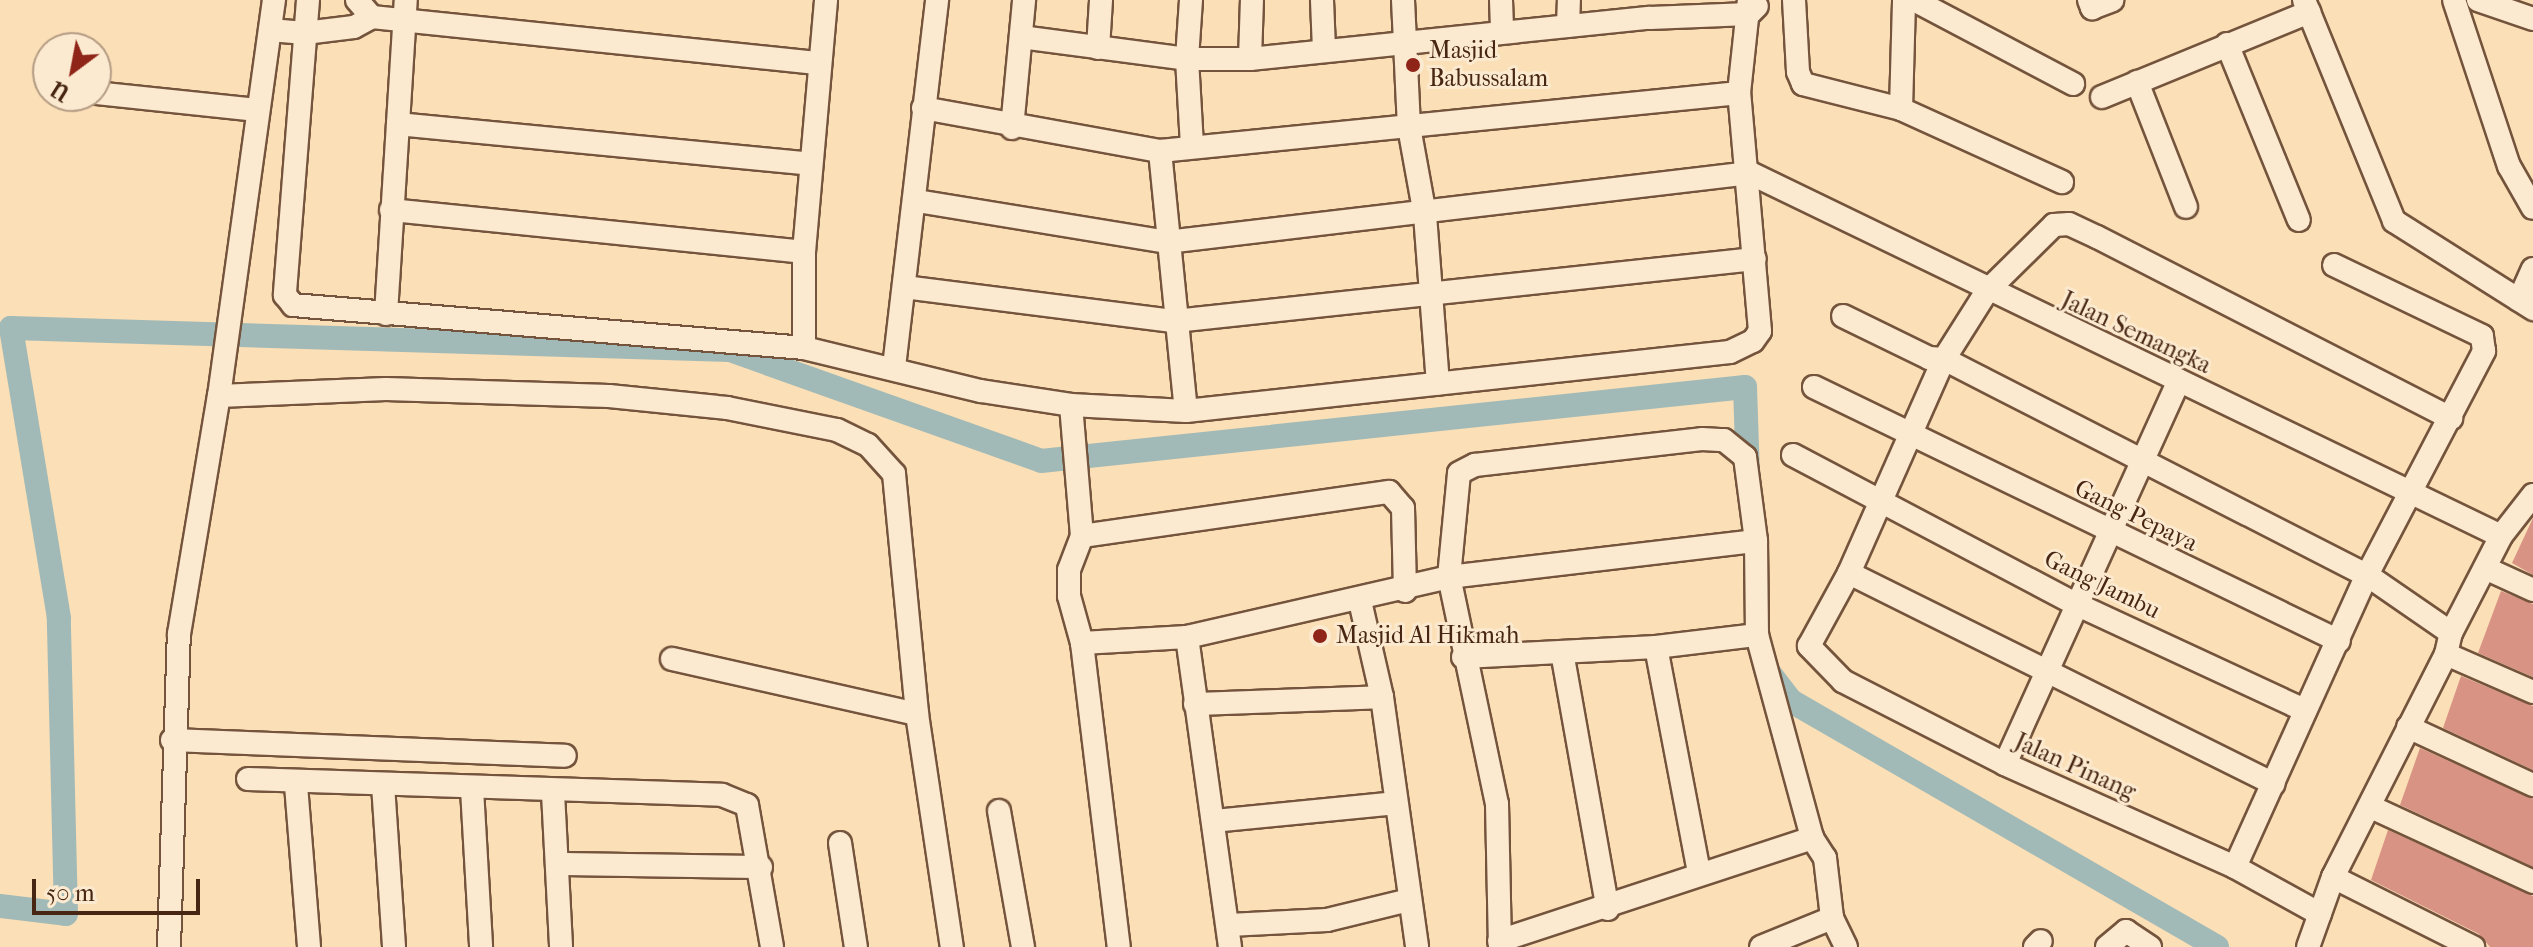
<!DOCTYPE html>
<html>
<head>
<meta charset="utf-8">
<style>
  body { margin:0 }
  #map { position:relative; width:2533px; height:947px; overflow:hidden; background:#fbdfb6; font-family:"IM FELL French Canon",serif }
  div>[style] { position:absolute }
  .canal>* { height:24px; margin:-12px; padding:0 12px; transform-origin:12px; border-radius:12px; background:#a2bab7 }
  .building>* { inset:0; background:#d99384 }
  .roads { filter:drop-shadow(2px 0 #74543c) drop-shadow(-2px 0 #74543c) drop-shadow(0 2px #74543c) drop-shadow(0 -2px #74543c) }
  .minor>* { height:22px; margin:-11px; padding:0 11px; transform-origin:11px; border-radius:11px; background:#fcead0 }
  .dots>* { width:22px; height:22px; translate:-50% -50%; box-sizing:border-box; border:4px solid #fcead0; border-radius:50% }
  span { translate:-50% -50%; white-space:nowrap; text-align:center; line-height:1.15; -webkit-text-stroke:6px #fcead0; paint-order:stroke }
  .poi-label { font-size:24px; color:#472613 }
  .left { translate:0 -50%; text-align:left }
  .street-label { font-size:24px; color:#472613 }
  .north { position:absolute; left:32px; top:32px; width:80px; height:80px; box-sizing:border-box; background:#fcead0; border:2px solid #b49c84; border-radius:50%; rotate:212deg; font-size:22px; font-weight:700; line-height:32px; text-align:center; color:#472613 }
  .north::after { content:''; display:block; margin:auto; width:28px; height:36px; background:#8f2418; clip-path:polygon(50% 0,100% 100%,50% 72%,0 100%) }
  .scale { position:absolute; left:32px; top:879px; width:168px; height:36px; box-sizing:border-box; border:4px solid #472613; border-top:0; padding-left:10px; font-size:24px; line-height:28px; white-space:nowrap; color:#472613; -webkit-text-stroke:6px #fcead0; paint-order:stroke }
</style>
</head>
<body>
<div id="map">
  <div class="canal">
    <div style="left:1764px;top:666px;width:44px;rotate:52.4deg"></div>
    <div style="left:1791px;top:701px;width:492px;rotate:30deg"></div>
    <div style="left:0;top:906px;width:66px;rotate:6.9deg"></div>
    <div style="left:66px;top:914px;width:296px;rotate:-91.4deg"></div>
    <div style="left:59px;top:618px;width:294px;rotate:-99.4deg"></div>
    <div style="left:11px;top:328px;width:719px;rotate:1.75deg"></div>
    <div style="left:730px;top:350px;width:330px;rotate:19.6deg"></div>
    <div style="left:1041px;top:461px;width:708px;rotate:-6deg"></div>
    <div style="left:1745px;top:387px;width:90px;rotate:88.1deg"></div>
  </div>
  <div class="building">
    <div style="clip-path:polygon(2533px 518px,2533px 575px,2512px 563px)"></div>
    <div style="clip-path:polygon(2501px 591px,2533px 604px,2533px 677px,2478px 653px)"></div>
    <div style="clip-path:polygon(2461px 676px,2533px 706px,2533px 770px,2443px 728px)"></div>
    <div style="clip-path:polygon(2420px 748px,2533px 799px,2533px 867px,2400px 805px)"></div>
    <div style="clip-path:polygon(2388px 830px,2533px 896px,2533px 947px,2490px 947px,2479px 934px,2371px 880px)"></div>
  </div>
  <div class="roads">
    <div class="minor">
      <div style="left:308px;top:0;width:296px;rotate:94.5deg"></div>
      <div style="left:285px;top:295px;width:13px;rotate:51deg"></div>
      <div style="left:293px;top:305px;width:513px;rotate:4.81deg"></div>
      <div style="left:804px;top:348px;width:182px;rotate:13.7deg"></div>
      <div style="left:981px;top:391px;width:91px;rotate:8.8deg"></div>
      <div style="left:1071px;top:405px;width:115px;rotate:3deg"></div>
      <div style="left:1186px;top:411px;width:547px;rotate:-6.19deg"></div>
      <div style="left:1730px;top:352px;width:25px;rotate:-26deg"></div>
      <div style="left:1753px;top:341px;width:12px;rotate:-55deg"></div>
      <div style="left:1760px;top:331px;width:239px;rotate:-95deg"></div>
      <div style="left:1739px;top:93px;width:94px;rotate:-83.9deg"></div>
      <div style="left:357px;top:0;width:23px;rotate:49deg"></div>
      <div style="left:372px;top:17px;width:447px;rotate:5.9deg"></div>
      <div style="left:1191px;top:0;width:59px;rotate:93.9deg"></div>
      <div style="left:1187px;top:59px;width:87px;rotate:86.7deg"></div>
      <div style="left:1322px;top:0;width:49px;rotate:87.7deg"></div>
      <div style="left:1403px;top:0;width:127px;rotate:87.3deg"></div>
      <div style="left:1409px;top:127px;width:89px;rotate:79.7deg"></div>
      <div style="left:1425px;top:215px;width:169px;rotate:85.6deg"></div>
      <div style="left:1501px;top:0;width:32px;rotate:88deg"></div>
      <div style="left:1794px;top:0;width:72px;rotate:86.8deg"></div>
      <div style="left:1798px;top:72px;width:13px;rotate:67deg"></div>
      <div style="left:1803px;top:84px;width:101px;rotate:14.3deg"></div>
      <div style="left:1901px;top:109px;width:177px;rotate:24.4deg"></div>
      <div style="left:1914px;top:0;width:180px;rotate:27.8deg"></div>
      <div style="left:2089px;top:0;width:9px;rotate:69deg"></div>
      <div style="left:2092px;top:8px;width:22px;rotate:-21deg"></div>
      <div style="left:2304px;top:0;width:239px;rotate:67.8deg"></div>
      <div style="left:2394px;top:221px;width:165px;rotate:32.3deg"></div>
      <div style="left:2454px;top:0;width:175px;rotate:71.7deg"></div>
      <div style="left:2509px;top:166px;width:48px;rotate:60.3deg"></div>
      <div style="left:2478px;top:0;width:58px;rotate:19.1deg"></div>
      <div style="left:1568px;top:26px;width:26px;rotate:-88deg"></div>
      <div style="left:270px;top:30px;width:35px;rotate:5deg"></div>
      <div style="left:305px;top:33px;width:49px;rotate:-7deg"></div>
      <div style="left:354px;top:27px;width:21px;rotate:-29deg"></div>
      <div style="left:1021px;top:37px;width:167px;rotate:7.5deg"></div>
      <div style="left:1187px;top:59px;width:63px"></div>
      <div style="left:1250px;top:59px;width:402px;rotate:-5.9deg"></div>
      <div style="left:1650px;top:18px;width:99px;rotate:-2.3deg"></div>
      <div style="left:1749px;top:14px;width:11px;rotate:-45deg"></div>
      <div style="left:2227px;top:44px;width:190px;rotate:67.8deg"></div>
      <div style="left:1098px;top:48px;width:48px;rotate:-86.4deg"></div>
      <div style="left:1250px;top:59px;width:59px;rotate:-88.1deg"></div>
      <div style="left:2137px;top:82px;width:134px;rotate:68.6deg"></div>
      <div style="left:96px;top:93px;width:163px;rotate:6deg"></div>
      <div style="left:2102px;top:97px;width:224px;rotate:-22.3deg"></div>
      <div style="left:923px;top:108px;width:241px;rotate:10.3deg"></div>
      <div style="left:1160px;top:151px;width:582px;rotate:-5.72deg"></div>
      <div style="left:1901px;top:109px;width:109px;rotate:-88.4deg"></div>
      <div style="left:398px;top:124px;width:414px;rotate:5.5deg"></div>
      <div style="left:1012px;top:128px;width:129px;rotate:-84.6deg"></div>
      <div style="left:1160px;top:151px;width:261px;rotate:84.3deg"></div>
      <div style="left:917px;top:201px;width:253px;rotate:9.3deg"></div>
      <div style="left:1167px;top:242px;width:587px;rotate:-6.75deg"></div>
      <div style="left:1750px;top:173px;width:834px;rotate:25.8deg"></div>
      <div style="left:391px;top:210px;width:415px;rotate:5.8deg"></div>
      <div style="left:904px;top:287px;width:273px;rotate:7.2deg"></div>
      <div style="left:1175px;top:321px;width:583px;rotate:-6.1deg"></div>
      <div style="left:2519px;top:300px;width:34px;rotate:-66deg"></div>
      <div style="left:386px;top:314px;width:315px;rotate:-86.4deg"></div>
      <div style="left:1843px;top:316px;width:96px;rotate:26deg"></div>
      <div style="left:1929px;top:358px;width:15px;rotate:4deg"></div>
      <div style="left:1944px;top:359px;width:475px;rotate:27.1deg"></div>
      <div style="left:2367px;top:575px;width:102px;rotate:34.6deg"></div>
      <div style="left:804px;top:348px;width:96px;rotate:-90deg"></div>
      <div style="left:804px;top:252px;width:253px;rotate:-85deg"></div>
      <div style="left:894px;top:367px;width:370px;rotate:-83.3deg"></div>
      <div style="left:1814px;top:387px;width:583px;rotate:25.82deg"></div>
      <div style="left:219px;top:396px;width:167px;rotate:-2.4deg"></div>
      <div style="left:386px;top:389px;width:223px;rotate:1.8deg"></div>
      <div style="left:609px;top:396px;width:119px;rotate:5.8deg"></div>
      <div style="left:727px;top:408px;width:112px;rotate:11.3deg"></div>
      <div style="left:837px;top:430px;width:34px;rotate:26deg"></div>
      <div style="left:868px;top:445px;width:39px;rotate:48deg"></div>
      <div style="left:894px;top:474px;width:241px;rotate:84.5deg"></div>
      <div style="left:1071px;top:405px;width:131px;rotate:85.2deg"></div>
      <div style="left:1082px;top:536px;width:36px;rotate:111deg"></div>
      <div style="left:1069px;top:570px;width:26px;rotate:90deg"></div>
      <div style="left:1069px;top:596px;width:49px;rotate:74.5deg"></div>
      <div style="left:1082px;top:643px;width:306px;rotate:83.1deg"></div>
      <div style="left:1793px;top:455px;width:322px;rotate:27.8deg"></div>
      <div style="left:2078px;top:605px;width:249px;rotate:24.9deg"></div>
      <div style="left:1082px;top:536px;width:310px;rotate:-8.2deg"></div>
      <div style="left:1389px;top:492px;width:21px;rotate:49deg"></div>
      <div style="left:1403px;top:508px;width:83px;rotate:88.6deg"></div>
      <div style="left:2485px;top:568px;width:53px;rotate:24.6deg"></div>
      <div style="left:1849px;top:573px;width:474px;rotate:26.4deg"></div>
      <div style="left:1360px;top:601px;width:98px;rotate:77.1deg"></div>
      <div style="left:1382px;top:697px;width:252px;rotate:82deg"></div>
      <div style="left:1187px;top:637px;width:313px;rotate:82.1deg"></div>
      <div style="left:1082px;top:643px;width:105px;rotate:-3.3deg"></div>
      <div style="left:1187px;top:637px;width:269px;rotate:-12.9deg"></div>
      <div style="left:1449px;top:577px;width:309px;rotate:-6.7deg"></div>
      <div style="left:1656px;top:647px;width:230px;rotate:79.2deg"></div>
      <div style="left:1562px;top:652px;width:261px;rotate:79.9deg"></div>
      <div style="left:2446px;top:654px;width:95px;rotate:23.6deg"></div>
      <div style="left:1463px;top:657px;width:193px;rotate:-3deg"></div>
      <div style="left:1656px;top:647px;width:102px;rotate:-6.8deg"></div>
      <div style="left:672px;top:659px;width:251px;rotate:12.7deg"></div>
      <div style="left:917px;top:714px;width:236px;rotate:81.5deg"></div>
      <div style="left:1195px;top:704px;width:187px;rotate:-2.1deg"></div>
      <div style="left:2408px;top:727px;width:138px;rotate:24.9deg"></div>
      <div style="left:172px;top:740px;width:393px;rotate:2.3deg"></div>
      <div style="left:2005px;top:764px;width:421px;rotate:-65.6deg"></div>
      <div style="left:248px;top:779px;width:474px;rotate:1.9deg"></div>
      <div style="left:722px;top:795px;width:27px;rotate:22deg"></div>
      <div style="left:747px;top:805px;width:144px;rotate:80deg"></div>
      <div style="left:296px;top:785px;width:163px;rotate:85.4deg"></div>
      <div style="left:383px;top:785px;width:162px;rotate:86.1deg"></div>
      <div style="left:472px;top:789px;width:158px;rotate:86.7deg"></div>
      <div style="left:553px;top:793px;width:154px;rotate:87deg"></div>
      <div style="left:2371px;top:807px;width:179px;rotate:24.8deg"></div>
      <div style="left:999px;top:811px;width:138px;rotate:80deg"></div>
      <div style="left:1213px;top:821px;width:184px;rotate:-5.6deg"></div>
      <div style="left:840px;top:843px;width:105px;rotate:81.3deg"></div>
      <div style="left:559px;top:864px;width:202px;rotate:0.9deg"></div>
      <div style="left:2235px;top:867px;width:320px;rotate:-65.7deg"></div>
      <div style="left:2367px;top:575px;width:253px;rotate:-62.4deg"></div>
      <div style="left:2484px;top:351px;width:15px;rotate:-98deg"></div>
      <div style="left:2482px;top:336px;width:164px;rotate:-154.4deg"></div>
      <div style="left:2333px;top:877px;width:157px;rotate:26.6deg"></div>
      <div style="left:2320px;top:914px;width:97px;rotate:-151.1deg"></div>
      <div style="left:2235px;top:867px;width:252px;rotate:-155.9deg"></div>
      <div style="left:2005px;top:764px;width:182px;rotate:-152.9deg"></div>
      <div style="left:1843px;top:681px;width:49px;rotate:-134.2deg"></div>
      <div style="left:1809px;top:646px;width:83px;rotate:-61.3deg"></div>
      <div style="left:1849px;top:573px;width:234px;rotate:-66.1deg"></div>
      <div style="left:1944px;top:359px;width:80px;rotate:-57.7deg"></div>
      <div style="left:1987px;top:291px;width:94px;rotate:-44.6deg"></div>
      <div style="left:2054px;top:225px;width:15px;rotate:-4deg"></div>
      <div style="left:2069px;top:224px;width:31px;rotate:25deg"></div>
      <div style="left:2097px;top:237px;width:398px;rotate:27.1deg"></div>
      <div style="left:1229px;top:925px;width:98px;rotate:-2.9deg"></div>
      <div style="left:1327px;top:920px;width:84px;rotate:-13.7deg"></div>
      <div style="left:1499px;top:941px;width:330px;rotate:-18.2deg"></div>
      <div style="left:169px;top:947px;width:313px;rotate:-88.2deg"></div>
      <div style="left:179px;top:634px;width:241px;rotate:-80.5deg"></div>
      <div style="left:219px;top:396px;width:400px;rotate:-82.1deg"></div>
      <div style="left:1500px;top:947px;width:143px;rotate:-91.2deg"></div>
      <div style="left:1497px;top:804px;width:232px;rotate:-101.9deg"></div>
      <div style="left:1449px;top:577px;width:104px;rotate:-84.5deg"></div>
      <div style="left:1459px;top:473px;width:18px;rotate:-27deg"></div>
      <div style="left:1475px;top:465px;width:228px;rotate:-6.5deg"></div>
      <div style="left:1702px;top:439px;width:22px;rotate:3deg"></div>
      <div style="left:1724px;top:440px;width:27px;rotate:39deg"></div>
      <div style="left:1745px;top:457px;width:85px;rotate:82.5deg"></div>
      <div style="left:1756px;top:541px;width:94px;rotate:89.4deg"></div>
      <div style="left:1757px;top:635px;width:210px;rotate:74.8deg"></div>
      <div style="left:1812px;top:838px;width:24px;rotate:57deg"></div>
      <div style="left:1825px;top:858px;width:60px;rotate:83.3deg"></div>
      <div style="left:1832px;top:918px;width:32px;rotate:64deg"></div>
      <div style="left:1761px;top:947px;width:77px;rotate:-22.2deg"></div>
      <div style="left:2035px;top:947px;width:8px;rotate:-45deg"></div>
      <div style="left:2107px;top:947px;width:25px;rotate:-40deg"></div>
      <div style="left:2126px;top:931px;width:29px;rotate:34deg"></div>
      <div style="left:2308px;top:947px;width:74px;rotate:-70.3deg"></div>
      <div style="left:2333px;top:877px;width:250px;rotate:-63.1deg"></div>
      <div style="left:2446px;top:654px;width:22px;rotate:-77deg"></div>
      <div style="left:2451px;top:633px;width:109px;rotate:-62.7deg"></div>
      <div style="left:2501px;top:536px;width:52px;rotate:-52deg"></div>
    </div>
  </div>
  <div class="dots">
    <div style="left:1413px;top:65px;background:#8f2418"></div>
    <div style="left:1320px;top:636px;background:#8f2418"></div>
  </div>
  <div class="poi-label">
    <span class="left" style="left:1429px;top:65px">Masjid<br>Babussalam</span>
    <span class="left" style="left:1336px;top:636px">Masjid Al Hikmah</span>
  </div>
  <div class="street-label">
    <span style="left:2136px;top:333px;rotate:25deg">Jalan Semangka</span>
    <span style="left:2136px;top:516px;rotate:26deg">Gang Pepaya</span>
    <span style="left:2102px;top:585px;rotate:26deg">Gang Jambu</span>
    <span style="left:2075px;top:767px;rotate:24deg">Jalan Pinang</span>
  </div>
  <div class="north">U</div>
  <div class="scale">50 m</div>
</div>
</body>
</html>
